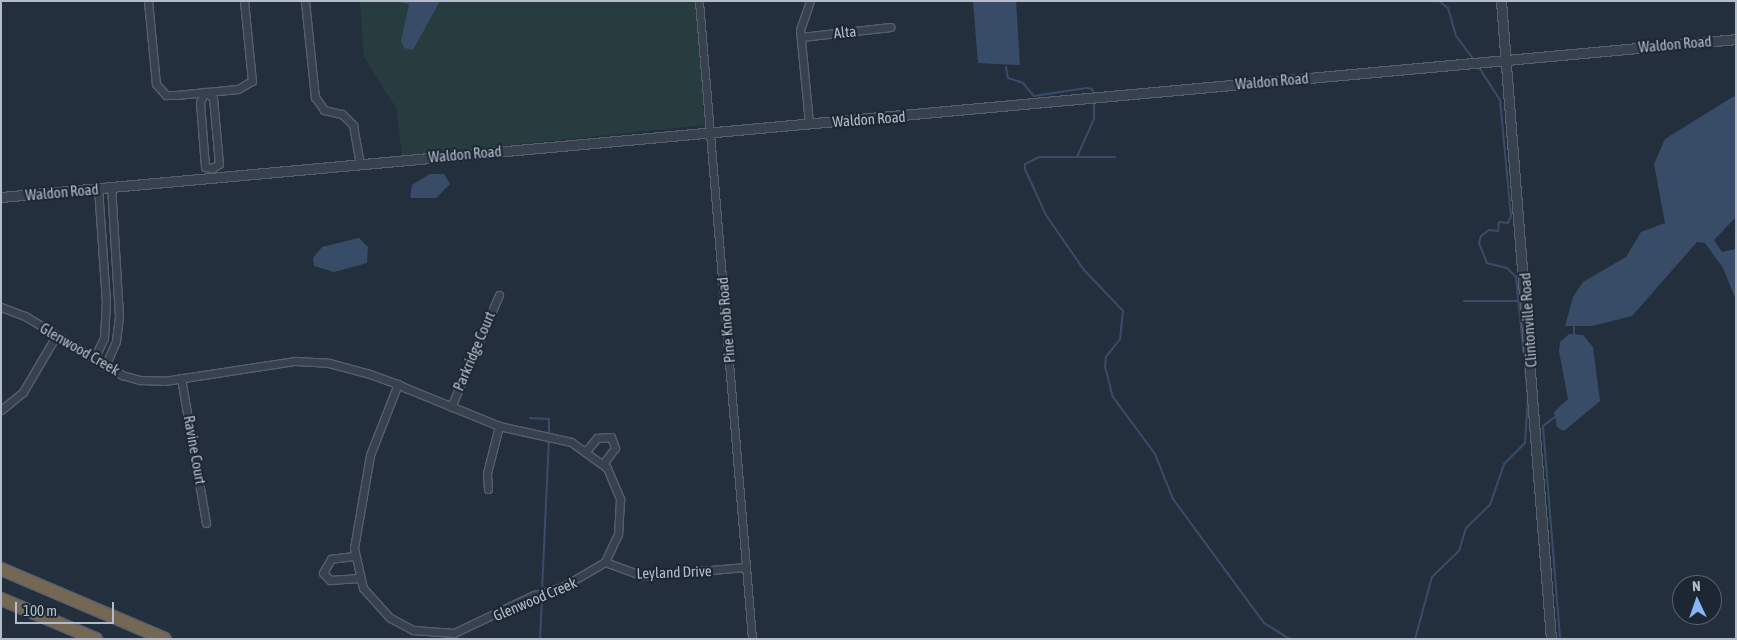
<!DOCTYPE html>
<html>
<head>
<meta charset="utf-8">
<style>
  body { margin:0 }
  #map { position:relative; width:1737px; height:640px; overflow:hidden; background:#242f3e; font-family:"Asap Condensed",sans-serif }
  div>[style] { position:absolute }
  .green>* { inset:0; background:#263c3f }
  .water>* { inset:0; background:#394c67 }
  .stream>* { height:2px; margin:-1px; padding:0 1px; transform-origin:1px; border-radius:1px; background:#394c67 }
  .roads { filter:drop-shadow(1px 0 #565f6c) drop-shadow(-1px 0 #565f6c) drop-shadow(0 1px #565f6c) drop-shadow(0 -1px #565f6c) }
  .minor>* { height:7px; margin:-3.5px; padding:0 3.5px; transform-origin:3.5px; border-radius:3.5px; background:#38414e }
  .tertiary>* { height:9px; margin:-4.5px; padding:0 4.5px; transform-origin:4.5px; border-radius:4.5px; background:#38414e }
  .motorway>* { height:12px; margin:-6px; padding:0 6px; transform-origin:6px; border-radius:6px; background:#746855 }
  span { translate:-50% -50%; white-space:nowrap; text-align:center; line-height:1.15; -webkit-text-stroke:4.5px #1d2633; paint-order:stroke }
  .street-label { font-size:15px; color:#b4bcc9 }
  .frame { position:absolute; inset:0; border:2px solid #b4bcc9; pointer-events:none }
  .north { position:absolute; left:1672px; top:575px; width:50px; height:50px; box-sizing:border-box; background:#1d2633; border:1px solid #59626f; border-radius:50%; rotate:357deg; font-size:14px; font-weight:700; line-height:20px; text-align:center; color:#b4bcc9 }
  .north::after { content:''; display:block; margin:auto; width:18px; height:22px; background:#8ab4f8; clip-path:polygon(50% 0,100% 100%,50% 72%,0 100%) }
  .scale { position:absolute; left:15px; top:602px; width:99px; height:22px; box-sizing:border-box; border:2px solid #b4bcc9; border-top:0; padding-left:6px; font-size:15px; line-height:18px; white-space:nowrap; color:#b4bcc9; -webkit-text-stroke:4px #1d2633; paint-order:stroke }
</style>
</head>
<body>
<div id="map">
  <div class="green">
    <div style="clip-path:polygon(360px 1px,695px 1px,705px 125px,402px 156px,396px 108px,364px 57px)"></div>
  </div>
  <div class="water">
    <div style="clip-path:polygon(393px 1px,440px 1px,413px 50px,404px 48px,401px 41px,409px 4px)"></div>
    <div style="clip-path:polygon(973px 1px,1016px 1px,1020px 65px,978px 63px)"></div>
    <div style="clip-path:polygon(1736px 95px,1736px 217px,1714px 240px,1722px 252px,1736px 249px,1736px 300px,1723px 268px,1705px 243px,1697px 242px,1632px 316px,1592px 326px,1565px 326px,1573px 297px,1583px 282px,1626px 257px,1641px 232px,1665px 223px,1654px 164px,1665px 139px)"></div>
    <div style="clip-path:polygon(430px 174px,444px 174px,450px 184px,436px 198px,410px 198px,412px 185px)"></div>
    <div style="clip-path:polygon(359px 238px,368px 247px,367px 263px,334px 272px,314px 266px,313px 258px,322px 247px)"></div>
    <div style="clip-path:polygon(1569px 334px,1583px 335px,1593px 347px,1600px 401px,1564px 431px,1557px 427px,1554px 412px,1568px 399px,1559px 351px,1560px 342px)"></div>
  </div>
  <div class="stream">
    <div style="left:1439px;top:1px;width:11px;rotate:38deg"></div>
    <div style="left:1448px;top:8px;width:29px;rotate:74deg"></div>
    <div style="left:1456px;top:36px;width:30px;rotate:53deg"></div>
    <div style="left:1006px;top:67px;width:11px;rotate:80deg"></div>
    <div style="left:1008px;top:78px;width:16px;rotate:18deg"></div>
    <div style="left:1023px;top:83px;width:17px;rotate:50deg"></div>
    <div style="left:1034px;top:96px;width:53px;rotate:-8.7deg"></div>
    <div style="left:1086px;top:88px;width:6px;rotate:9deg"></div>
    <div style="left:1092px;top:89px;width:6px;rotate:72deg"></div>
    <div style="left:1077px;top:157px;width:42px;rotate:-65.9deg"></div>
    <div style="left:1094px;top:119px;width:19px;rotate:-90deg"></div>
    <div style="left:1115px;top:157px;width:76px;rotate:180deg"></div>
    <div style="left:1039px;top:157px;width:16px;rotate:153deg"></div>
    <div style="left:1025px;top:164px;width:5px;rotate:90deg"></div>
    <div style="left:1025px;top:169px;width:51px;rotate:65.5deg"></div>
    <div style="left:1046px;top:215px;width:67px;rotate:55.4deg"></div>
    <div style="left:1084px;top:270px;width:57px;rotate:46.4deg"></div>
    <div style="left:1123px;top:311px;width:28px;rotate:96deg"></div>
    <div style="left:1120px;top:339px;width:23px;rotate:128deg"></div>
    <div style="left:1106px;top:357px;width:9px;rotate:96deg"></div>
    <div style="left:1105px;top:366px;width:32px;rotate:76deg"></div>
    <div style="left:1113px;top:397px;width:71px;rotate:53.6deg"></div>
    <div style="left:1155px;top:454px;width:48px;rotate:68.2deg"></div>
    <div style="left:1173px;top:499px;width:154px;rotate:53.7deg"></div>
    <div style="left:1264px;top:623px;width:31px;rotate:32deg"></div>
    <div style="left:1464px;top:301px;width:54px"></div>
    <div style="left:1574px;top:327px;width:10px;rotate:90deg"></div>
    <div style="left:1556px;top:416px;width:16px;rotate:142deg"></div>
    <div style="left:1543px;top:426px;width:214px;rotate:85.4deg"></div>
    <div style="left:530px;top:418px;width:19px;rotate:3deg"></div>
    <div style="left:549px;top:419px;width:15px;rotate:90deg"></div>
    <div style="left:542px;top:591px;width:152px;rotate:-87.4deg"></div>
    <div style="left:540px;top:639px;width:43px;rotate:-87.3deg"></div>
    <div style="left:1415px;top:639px;width:64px;rotate:-74.7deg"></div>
    <div style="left:1432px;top:577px;width:37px;rotate:-44deg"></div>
    <div style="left:1459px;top:551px;width:24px;rotate:-73deg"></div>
    <div style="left:1466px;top:528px;width:33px;rotate:-44deg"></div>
    <div style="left:1490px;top:505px;width:43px;rotate:-71.1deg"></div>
    <div style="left:1504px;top:464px;width:30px;rotate:-45deg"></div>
    <div style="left:1525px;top:443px;width:46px;rotate:-86.3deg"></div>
    <div style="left:1528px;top:397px;width:121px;rotate:-95.7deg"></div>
    <div style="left:1516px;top:277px;width:13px;rotate:-135deg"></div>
    <div style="left:1507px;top:268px;width:21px;rotate:-166deg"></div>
    <div style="left:1487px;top:263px;width:22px;rotate:-112deg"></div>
    <div style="left:1479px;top:243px;width:7px;rotate:-74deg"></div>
    <div style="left:1481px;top:236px;width:10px;rotate:-37deg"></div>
    <div style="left:1489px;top:230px;width:9px;rotate:6deg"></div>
    <div style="left:1498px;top:231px;width:9px;rotate:-84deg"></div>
    <div style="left:1499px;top:222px;width:9px;rotate:6deg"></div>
    <div style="left:1508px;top:223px;width:8px;rotate:-67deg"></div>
    <div style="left:1511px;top:216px;width:117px;rotate:-95.4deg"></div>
    <div style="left:1500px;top:100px;width:40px;rotate:-122.9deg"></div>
  </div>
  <div class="roads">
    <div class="minor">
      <div style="left:148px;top:1px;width:83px;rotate:84.5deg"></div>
      <div style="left:156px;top:84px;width:15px;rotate:48deg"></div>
      <div style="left:166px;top:95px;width:10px"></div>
      <div style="left:176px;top:95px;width:62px;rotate:-5.5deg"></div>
      <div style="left:238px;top:89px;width:16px;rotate:-30deg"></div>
      <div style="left:252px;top:81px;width:80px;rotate:-95.7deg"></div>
      <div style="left:305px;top:1px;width:97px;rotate:84.1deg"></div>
      <div style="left:315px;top:97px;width:16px;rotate:55deg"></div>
      <div style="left:324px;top:110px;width:18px;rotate:13deg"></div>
      <div style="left:342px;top:114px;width:16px;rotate:45deg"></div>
      <div style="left:353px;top:125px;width:40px;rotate:80deg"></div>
      <div style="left:699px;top:1px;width:640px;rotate:85.25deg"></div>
      <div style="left:801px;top:37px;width:90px;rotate:-6.4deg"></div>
      <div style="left:205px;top:92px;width:10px;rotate:37deg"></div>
      <div style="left:213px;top:98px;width:66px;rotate:84.8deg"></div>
      <div style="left:219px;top:164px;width:8px;rotate:150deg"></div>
      <div style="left:212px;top:168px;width:7px;rotate:-172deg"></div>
      <div style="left:205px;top:167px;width:65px;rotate:-94.4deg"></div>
      <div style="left:200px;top:102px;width:11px;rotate:-63deg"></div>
      <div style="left:809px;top:123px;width:93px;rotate:-95.5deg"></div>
      <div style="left:800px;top:30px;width:31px;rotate:-71deg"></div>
      <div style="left:1px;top:307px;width:26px;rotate:21deg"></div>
      <div style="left:25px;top:316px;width:114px;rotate:31.3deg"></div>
      <div style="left:122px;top:375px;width:19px;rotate:16deg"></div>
      <div style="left:140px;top:380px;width:24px;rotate:2deg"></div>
      <div style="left:164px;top:381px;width:133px;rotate:-8.7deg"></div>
      <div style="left:295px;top:361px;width:34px;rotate:3deg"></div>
      <div style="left:329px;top:363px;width:39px;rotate:15deg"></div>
      <div style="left:367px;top:373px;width:33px;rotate:20deg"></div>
      <div style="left:398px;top:384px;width:9px;rotate:27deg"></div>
      <div style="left:406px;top:388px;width:100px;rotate:22.2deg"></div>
      <div style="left:499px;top:426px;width:74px;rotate:12.5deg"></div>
      <div style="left:571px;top:442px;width:44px;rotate:35.8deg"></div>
      <div style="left:607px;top:468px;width:34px;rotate:67deg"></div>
      <div style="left:620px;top:499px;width:35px;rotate:93deg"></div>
      <div style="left:618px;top:534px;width:31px;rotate:115deg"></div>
      <div style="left:605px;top:562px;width:50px;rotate:149.8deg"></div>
      <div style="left:562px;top:587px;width:29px;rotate:164deg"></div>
      <div style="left:534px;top:595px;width:89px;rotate:154.6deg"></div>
      <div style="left:454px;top:633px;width:41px;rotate:-175.8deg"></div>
      <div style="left:413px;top:630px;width:26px;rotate:-152deg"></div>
      <div style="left:390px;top:618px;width:40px;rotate:-132deg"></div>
      <div style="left:363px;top:588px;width:41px;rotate:-102.7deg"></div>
      <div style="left:354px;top:548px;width:94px;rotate:-80.2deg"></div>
      <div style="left:370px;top:455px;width:76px;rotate:-68.5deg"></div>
      <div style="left:94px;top:359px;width:23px;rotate:-65deg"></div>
      <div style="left:104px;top:338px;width:36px;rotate:-87deg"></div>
      <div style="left:106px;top:302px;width:113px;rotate:-94deg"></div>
      <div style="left:105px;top:366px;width:27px;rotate:-66deg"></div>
      <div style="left:116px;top:341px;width:25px;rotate:-83deg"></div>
      <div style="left:119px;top:316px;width:129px;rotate:-93.5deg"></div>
      <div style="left:181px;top:378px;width:147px;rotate:80.2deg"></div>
      <div style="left:451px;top:407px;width:122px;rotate:-66.8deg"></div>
      <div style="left:1px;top:410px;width:28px;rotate:-39deg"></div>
      <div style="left:23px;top:392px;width:65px;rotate:-59.5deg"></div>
      <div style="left:586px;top:451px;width:17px;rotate:-50deg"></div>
      <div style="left:597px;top:438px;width:14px;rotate:-4deg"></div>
      <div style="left:611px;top:437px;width:12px;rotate:70deg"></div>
      <div style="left:615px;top:448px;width:20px;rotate:127deg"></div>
      <div style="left:488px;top:489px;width:16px;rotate:-94deg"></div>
      <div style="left:487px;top:473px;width:49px;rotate:-75.7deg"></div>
      <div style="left:354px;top:556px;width:23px;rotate:173deg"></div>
      <div style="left:331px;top:559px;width:16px;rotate:120deg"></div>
      <div style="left:323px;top:573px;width:10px;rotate:45deg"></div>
      <div style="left:330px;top:580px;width:29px;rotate:-4deg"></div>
      <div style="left:605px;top:562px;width:40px;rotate:20.2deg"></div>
      <div style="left:643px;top:576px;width:102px;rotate:-5deg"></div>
    </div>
    <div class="tertiary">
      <div style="left:1501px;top:1px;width:640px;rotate:85.52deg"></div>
      <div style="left:1px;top:197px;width:1742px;rotate:-5.2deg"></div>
    </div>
    <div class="motorway">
      <div style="left:1px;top:569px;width:178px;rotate:23.1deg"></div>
      <div style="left:1px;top:599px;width:103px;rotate:22.8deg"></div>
    </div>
  </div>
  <div class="street-label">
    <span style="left:845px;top:32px;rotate:-6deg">Alta</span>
    <span style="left:1675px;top:44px;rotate:-5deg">Waldon Road</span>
    <span style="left:1272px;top:81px;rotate:-5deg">Waldon Road</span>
    <span style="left:869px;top:119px;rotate:-4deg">Waldon Road</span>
    <span style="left:465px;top:154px;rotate:-5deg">Waldon Road</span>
    <span style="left:62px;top:192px;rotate:-5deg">Waldon Road</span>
    <span style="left:726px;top:320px;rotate:-95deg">Pine Knob Road</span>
    <span style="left:1528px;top:320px;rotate:-94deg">Clintonville Road</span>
    <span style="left:80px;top:349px;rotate:30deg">Glenwood Creek</span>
    <span style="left:474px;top:351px;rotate:-67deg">Parkridge Court</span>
    <span style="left:195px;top:450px;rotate:80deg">Ravine Court</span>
    <span style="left:674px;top:572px;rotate:-2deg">Leyland Drive</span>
    <span style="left:535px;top:599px;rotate:-23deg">Glenwood Creek</span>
  </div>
  <div class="frame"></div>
  <div class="north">N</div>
  <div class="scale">100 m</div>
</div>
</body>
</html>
